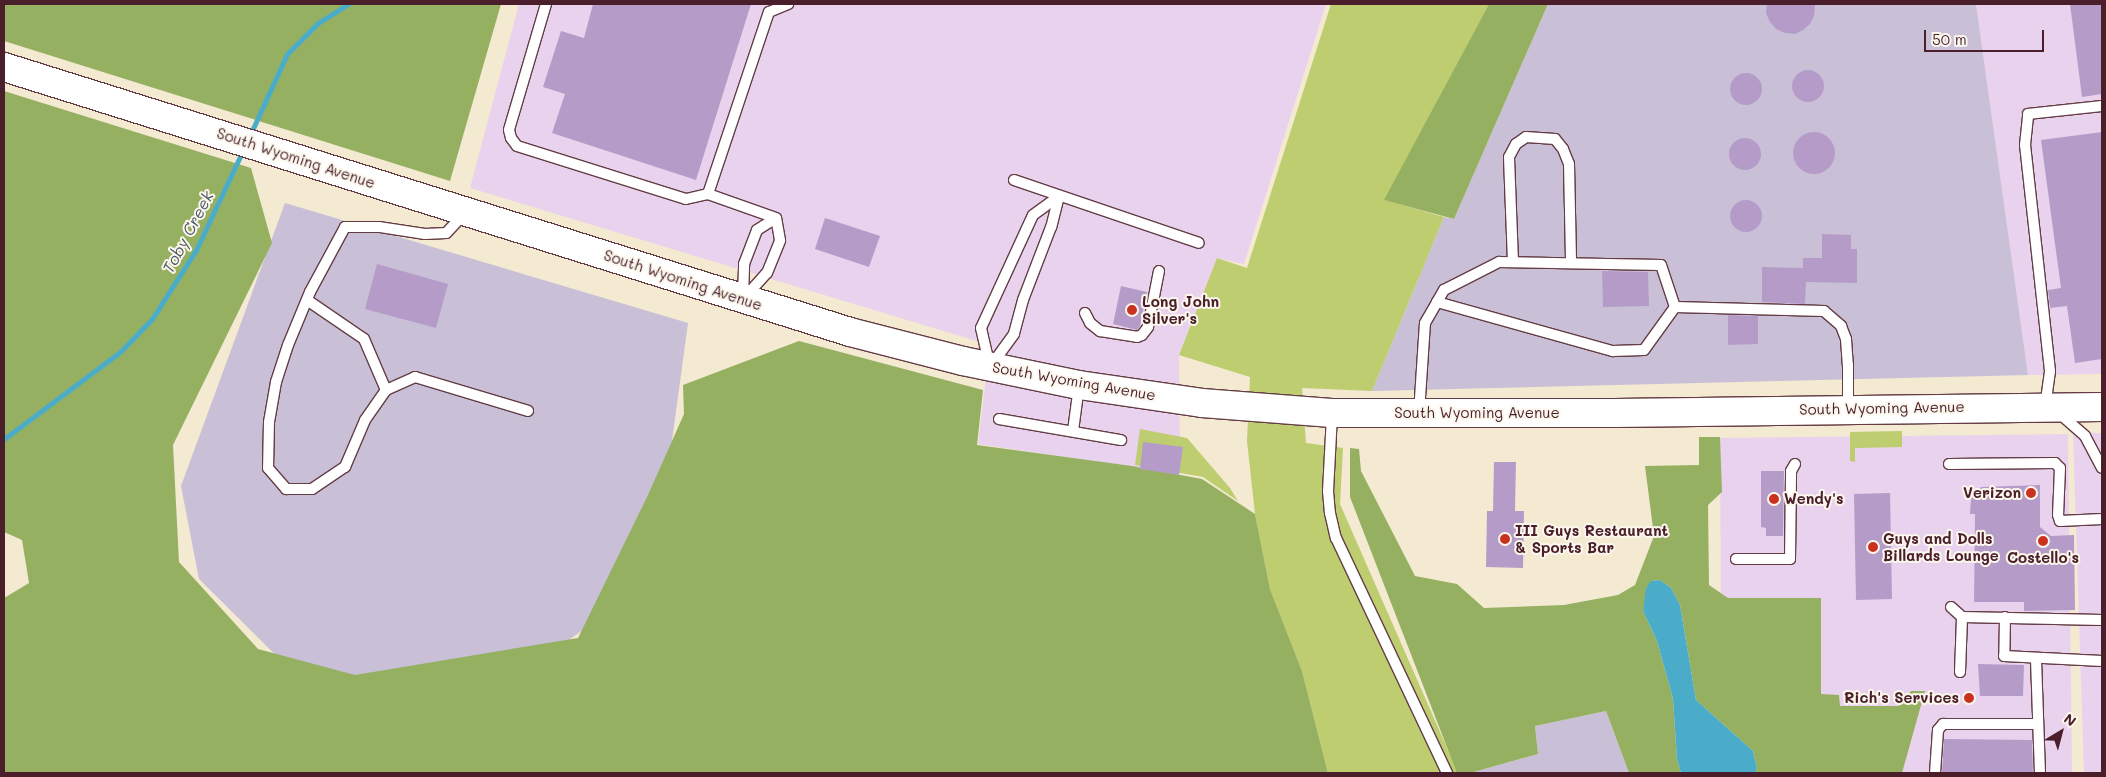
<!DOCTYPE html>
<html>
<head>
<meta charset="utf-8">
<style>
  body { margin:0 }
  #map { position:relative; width:2106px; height:777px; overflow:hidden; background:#f4e9d1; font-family:Mali,sans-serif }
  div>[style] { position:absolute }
  .built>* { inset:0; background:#e9d2ed }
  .industrial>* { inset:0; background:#c9bfd7 }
  .green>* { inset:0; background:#bdcd70 }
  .forest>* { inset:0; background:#96b062 }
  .water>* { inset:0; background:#4bacca }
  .stream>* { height:5px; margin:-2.5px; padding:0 2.5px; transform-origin:2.5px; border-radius:2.5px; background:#4bacca }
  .building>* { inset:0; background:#b59cc8 }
  .round { border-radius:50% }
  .roads { filter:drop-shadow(1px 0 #643d44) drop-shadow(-1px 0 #643d44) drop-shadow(0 1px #643d44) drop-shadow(0 -1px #643d44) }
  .lane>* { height:10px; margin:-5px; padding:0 5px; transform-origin:5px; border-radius:5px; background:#fff }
  .primary>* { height:28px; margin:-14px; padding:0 14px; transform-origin:14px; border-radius:14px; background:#fff }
  .dots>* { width:14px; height:14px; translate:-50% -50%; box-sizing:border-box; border:2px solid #fbf7ec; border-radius:50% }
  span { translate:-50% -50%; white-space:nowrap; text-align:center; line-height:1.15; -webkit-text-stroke:4px #fbf7ec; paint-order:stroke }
  .street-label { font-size:15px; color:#4a1f2b }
  .poi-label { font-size:15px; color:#4a1f2b; font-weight:700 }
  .left { translate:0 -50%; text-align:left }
  .right { translate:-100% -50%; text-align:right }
  .water-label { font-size:16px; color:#4a576b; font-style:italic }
  .frame { position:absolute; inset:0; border:5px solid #4a1f2b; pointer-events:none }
  .north { position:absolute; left:2036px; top:707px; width:50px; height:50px; -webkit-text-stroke:4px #fbf7ec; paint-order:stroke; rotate:37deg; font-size:14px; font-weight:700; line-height:20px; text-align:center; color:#4a1f2b }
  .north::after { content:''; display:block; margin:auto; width:18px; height:22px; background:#4a1f2b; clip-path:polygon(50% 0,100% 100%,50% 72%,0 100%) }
  .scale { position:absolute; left:1924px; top:30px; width:120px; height:22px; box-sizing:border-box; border:2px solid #4a1f2b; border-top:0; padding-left:6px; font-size:15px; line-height:18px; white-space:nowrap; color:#4a1f2b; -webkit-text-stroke:4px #fbf7ec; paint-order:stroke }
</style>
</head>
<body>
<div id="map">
  <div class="built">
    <div style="clip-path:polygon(519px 4px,1326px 4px,1244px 264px,1217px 258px,1179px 354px,1180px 474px,978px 444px,990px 345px,470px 188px)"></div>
    <div style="clip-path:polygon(1976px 4px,2102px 4px,2102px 374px,2028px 375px)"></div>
    <div style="clip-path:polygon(2073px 433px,2102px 433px,2102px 773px,2084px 773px)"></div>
    <div style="clip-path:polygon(2068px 434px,2072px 773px,1894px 773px,1800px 730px,1721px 614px,1720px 438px)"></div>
  </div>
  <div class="industrial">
    <div style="clip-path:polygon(1548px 4px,1976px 4px,2028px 375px,1372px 391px,1444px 217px,1454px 219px)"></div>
    <div style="clip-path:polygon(285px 203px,688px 323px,668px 470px,594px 622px,514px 679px,336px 715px,199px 579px,181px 486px)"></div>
    <div style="clip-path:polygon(1606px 711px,1629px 773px,1470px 773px,1538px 754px,1535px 726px)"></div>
  </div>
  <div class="green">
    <div style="clip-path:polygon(1331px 4px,1489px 4px,1385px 200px,1444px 217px,1372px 391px,1302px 388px,1306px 443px,1343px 448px,1340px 504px,1458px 773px,1328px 773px,1302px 671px,1270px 589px,1255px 514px,1247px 441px,1250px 377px,1179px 355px,1217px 258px,1247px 268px)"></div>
    <div style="clip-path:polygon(1140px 429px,1187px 438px,1230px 488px,1238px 501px,1203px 477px,1135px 465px)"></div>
    <div style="clip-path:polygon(1902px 431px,1902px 447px,1855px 448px,1855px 462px,1850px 461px,1850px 432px)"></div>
  </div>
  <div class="forest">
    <div style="clip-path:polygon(4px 4px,501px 4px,450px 181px,4px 41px)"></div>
    <div style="clip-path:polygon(1489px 4px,1548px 4px,1454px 219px,1384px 200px)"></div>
    <div style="clip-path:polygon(4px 91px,251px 168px,272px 243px,173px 445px,179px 562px,258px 649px,355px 675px,578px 638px,648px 495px,684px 414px,683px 385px,799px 341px,983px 390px,977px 445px,1132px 466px,1202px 479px,1255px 514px,1270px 589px,1302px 671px,1328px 773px,4px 773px,4px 598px,29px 583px,22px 540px,4px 532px)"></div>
    <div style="clip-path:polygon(1699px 437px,1720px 437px,1722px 492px,1708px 505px,1709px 585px,1728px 598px,1821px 598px,1821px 694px,1839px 695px,1840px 706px,1899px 706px,1911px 691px,1925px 691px,1902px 773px,1755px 773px,1757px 768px,1753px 751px,1696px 700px,1680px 605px,1671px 588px,1660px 580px,1651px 581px,1643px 611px,1657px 641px,1673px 699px,1677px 759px,1681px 773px,1629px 773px,1606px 711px,1535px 726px,1538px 754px,1470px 773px,1457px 773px,1350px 497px,1350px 448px,1359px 449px,1361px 471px,1415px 576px,1457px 584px,1484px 608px,1564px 605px,1618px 595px,1635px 585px,1654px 536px,1645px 466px,1699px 465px)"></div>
  </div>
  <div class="water">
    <div style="clip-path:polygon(1660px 580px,1671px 588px,1680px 605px,1696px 700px,1753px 751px,1757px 768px,1755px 773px,1681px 773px,1677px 759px,1673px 699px,1657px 641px,1643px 611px,1646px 588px,1651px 581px)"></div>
  </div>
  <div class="stream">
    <div style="left:250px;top:135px;width:89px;rotate:-65.4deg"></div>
    <div style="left:287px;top:54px;width:44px;rotate:-45deg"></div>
    <div style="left:318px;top:23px;width:36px;rotate:-32deg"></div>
    <div style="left:4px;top:439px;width:145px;rotate:-36.9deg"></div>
    <div style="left:120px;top:352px;width:46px;rotate:-45.9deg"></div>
    <div style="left:152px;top:319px;width:82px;rotate:-57.5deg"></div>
    <div style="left:196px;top:250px;width:110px;rotate:-64.8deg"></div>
  </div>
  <div class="building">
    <div style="clip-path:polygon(593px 4px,751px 4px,696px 180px,552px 133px,565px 94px,543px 87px,561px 31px,584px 38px)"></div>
    <div style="clip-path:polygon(1767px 4px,1815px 4px,1814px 16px,1810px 24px,1803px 30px,1795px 34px,1785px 33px,1776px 29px,1770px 22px,1766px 13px)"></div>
    <div style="clip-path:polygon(2070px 4px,2102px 4px,2102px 94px,2082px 97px)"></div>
    <div class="round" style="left:1792px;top:70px;width:32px;height:32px"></div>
    <div class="round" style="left:1730px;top:73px;width:32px;height:32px"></div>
    <div class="round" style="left:1793px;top:132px;width:42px;height:42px"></div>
    <div style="clip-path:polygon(2102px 132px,2102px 359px,2075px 363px,2067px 306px,2050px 308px,2048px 290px,2061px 288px,2041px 140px)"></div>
    <div class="round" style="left:1729px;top:138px;width:32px;height:32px"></div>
    <div class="round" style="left:1730px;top:200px;width:32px;height:32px"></div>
    <div style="clip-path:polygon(825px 218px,880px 236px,869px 267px,815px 249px)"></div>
    <div style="clip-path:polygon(1822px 234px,1851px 235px,1851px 249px,1857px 249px,1857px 283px,1806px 282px,1805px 304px,1762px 302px,1762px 267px,1803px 268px,1803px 258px,1822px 258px)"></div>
    <div style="clip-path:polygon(377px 264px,448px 284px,436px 328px,365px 309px)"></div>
    <div style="clip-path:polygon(1602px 271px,1648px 272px,1649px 306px,1603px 307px)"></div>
    <div style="clip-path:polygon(1121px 286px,1147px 292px,1140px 326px,1137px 330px,1113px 324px)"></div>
    <div style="clip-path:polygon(1728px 315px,1758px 316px,1758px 344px,1728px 345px)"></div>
    <div style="clip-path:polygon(1143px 442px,1183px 447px,1179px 475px,1140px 469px)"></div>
    <div style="clip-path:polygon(1494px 462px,1516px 462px,1515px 511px,1524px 511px,1523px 568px,1486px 567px,1487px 511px,1493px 511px)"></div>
    <div style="clip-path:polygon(1761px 471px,1784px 471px,1783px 536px,1766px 536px,1766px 528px,1761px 527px)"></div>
    <div style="clip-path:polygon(2040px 485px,2040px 527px,2051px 536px,2074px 535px,2075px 610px,2024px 611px,2024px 602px,1974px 602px,1975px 514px,1970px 514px,1971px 499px,1981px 487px)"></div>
    <div style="clip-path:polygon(1890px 493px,1892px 599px,1856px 600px,1854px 494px)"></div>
    <div style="clip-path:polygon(1978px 664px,2024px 665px,2023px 696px,1980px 696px)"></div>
    <div style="clip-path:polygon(1944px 739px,2032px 740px,2033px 773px,1942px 773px)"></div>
  </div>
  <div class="roads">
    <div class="lane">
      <div style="left:546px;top:4px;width:131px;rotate:106.4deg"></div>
      <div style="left:509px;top:130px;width:8px;rotate:76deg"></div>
      <div style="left:511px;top:138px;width:10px;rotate:53deg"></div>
      <div style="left:517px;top:146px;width:177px;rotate:17.4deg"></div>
      <div style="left:686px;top:199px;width:23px;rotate:-13deg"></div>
      <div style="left:708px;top:194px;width:72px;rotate:19.4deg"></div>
      <div style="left:1014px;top:180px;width:195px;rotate:18.8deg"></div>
      <div style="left:708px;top:194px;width:192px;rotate:-71.5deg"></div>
      <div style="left:769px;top:12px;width:21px;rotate:-23deg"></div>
      <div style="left:1059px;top:196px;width:32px;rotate:104deg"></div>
      <div style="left:1051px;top:227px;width:78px;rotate:111deg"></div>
      <div style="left:1023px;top:300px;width:35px;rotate:105deg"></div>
      <div style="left:1014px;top:334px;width:41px;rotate:126deg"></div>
      <div style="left:990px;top:367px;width:40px;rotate:-103deg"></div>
      <div style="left:981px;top:328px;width:124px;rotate:-65.3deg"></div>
      <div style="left:1033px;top:215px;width:32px;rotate:-36deg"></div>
      <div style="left:464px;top:214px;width:26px;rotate:133deg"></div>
      <div style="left:446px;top:233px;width:21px;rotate:177deg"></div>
      <div style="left:425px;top:234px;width:47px;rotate:-171.3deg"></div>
      <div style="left:379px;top:227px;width:34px;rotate:180deg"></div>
      <div style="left:345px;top:227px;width:74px;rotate:118.3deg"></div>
      <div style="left:310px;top:292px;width:57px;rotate:112.5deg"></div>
      <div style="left:288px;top:345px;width:39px;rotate:108deg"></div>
      <div style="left:276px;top:382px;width:41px;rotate:99.9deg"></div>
      <div style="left:269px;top:422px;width:46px;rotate:91.2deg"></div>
      <div style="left:268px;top:468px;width:28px;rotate:49deg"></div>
      <div style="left:286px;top:489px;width:26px"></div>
      <div style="left:312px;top:489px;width:40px;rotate:-34deg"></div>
      <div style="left:345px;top:467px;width:51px;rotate:-66.9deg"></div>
      <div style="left:365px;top:420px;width:37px;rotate:-55deg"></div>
      <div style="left:386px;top:390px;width:32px;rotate:-24deg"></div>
      <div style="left:415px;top:377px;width:118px;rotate:16.7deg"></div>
      <div style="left:1513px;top:262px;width:105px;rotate:-92.2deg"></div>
      <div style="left:1509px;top:157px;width:15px;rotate:-62deg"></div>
      <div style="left:1516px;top:144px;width:12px;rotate:-35deg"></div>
      <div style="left:1526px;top:137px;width:29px;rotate:4deg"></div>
      <div style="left:1555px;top:139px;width:13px;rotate:51deg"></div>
      <div style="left:1563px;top:149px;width:16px;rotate:68deg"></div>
      <div style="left:1569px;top:164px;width:99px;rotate:88.8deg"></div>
      <div style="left:746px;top:296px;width:31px;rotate:-48deg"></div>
      <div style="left:767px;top:273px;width:35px;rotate:-68deg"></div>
      <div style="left:780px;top:240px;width:22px;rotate:-100deg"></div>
      <div style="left:743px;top:297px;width:33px;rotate:-88deg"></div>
      <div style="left:744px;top:264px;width:36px;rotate:-69deg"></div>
      <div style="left:757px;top:230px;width:22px;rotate:-32deg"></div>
      <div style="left:307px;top:300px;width:69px;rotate:34.4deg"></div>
      <div style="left:364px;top:339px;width:56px;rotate:66.7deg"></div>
      <div style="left:1437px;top:302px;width:14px;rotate:-60deg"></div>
      <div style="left:1444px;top:290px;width:62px;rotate:-27deg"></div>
      <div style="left:1499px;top:262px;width:162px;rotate:1.1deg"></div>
      <div style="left:1661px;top:265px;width:44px;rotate:71.6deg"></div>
      <div style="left:1085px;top:313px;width:11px;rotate:63deg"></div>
      <div style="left:1090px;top:323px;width:13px;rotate:39deg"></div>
      <div style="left:1100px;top:331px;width:37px;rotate:9deg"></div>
      <div style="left:1137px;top:337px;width:5px;rotate:-22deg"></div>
      <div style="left:1142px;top:335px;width:10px;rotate:-53deg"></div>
      <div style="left:1148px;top:327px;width:57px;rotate:-78.9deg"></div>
      <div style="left:2045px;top:407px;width:36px;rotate:-82deg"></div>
      <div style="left:2050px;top:371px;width:227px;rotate:-96.3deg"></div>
      <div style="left:2025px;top:145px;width:31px;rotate:-84deg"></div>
      <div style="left:2028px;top:114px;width:74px;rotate:-6.2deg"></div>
      <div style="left:1419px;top:413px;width:90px;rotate:-86.2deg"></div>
      <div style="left:1425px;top:323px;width:24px;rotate:-60deg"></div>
      <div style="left:1437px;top:302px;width:183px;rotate:15.6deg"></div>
      <div style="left:1613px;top:351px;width:31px;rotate:-2deg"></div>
      <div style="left:1644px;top:350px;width:53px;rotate:-54.2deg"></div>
      <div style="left:1675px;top:307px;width:149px;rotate:1.5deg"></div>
      <div style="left:1824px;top:311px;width:23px;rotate:41deg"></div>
      <div style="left:1841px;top:326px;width:14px;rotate:69deg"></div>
      <div style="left:1846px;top:339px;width:26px;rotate:86deg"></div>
      <div style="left:1848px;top:365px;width:43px;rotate:90deg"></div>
      <div style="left:2060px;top:414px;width:33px;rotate:41deg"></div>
      <div style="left:2085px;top:436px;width:36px;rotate:62deg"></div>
      <div style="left:1332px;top:415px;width:76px;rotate:93deg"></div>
      <div style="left:1328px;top:491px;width:22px;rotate:85deg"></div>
      <div style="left:1330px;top:513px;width:26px;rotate:77deg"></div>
      <div style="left:1336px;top:538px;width:260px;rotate:64.7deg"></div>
      <div style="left:999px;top:419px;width:124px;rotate:9.8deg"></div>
      <div style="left:1073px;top:431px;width:45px;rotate:-82.4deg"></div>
      <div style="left:1949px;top:464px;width:106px;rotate:-0.5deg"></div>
      <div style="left:2055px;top:463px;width:7px;rotate:45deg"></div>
      <div style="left:2060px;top:468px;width:47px;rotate:92.4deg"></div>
      <div style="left:2058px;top:515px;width:6px;rotate:72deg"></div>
      <div style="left:2060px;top:521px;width:42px;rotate:-2.7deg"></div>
      <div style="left:1736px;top:559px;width:54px"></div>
      <div style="left:1790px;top:559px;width:88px;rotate:-89.3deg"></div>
      <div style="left:1791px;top:471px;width:8px;rotate:-60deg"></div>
      <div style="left:1951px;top:607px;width:15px;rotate:42deg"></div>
      <div style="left:2005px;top:617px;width:39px;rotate:91deg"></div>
      <div style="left:2004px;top:656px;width:98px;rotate:2.9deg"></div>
      <div style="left:2036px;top:659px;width:114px;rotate:88deg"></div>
      <div style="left:1960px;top:672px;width:55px;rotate:-87.9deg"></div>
      <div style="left:1962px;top:617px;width:140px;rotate:1.2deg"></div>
      <div style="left:1935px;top:773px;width:43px;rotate:-86deg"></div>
      <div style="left:1938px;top:730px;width:8px;rotate:-50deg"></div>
      <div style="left:1943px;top:724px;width:95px"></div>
    </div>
    <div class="primary">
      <div style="left:4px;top:67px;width:887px;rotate:17.39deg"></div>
      <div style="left:850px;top:332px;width:117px;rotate:14.4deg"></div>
      <div style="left:963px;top:361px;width:118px;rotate:11.7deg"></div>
      <div style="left:1079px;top:385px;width:124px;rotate:8.3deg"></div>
      <div style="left:1202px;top:403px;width:130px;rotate:4.4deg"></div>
      <div style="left:1332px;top:413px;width:282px"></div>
      <div style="left:1614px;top:413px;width:488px;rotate:-0.7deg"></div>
    </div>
  </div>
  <div class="dots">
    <div style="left:1132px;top:310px;background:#c8321e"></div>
    <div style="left:2031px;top:493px;background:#c8321e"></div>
    <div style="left:1774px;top:499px;background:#c8321e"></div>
    <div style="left:1505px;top:539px;background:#c8321e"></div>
    <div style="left:2043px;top:541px;background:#c8321e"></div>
    <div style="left:1873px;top:547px;background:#c8321e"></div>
    <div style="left:1969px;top:698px;background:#c8321e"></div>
  </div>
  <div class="street-label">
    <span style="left:296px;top:158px;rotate:18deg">South Wyoming Avenue</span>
    <span style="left:683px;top:280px;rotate:18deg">South Wyoming Avenue</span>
    <span style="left:1074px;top:381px;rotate:10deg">South Wyoming Avenue</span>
    <span style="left:1882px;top:408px;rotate:-1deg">South Wyoming Avenue</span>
    <span style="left:1477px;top:413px">South Wyoming Avenue</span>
  </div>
  <div class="poi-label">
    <span class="left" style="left:1142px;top:310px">Long John<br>Silver's</span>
    <span class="right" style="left:2021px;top:493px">Verizon</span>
    <span class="left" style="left:1784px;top:499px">Wendy's</span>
    <span class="left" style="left:1515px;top:539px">III Guys Restaurant<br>&amp; Sports Bar</span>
    <span class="left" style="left:1883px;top:547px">Guys and Dolls<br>Billards Lounge</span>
    <span style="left:2043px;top:558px">Costello's</span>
    <span class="right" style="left:1959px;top:698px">Rich's Services</span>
  </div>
  <div class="water-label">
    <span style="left:188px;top:232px;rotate:-62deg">Toby Creek</span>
  </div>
  <div class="frame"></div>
  <div class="north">N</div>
  <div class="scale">50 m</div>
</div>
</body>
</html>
